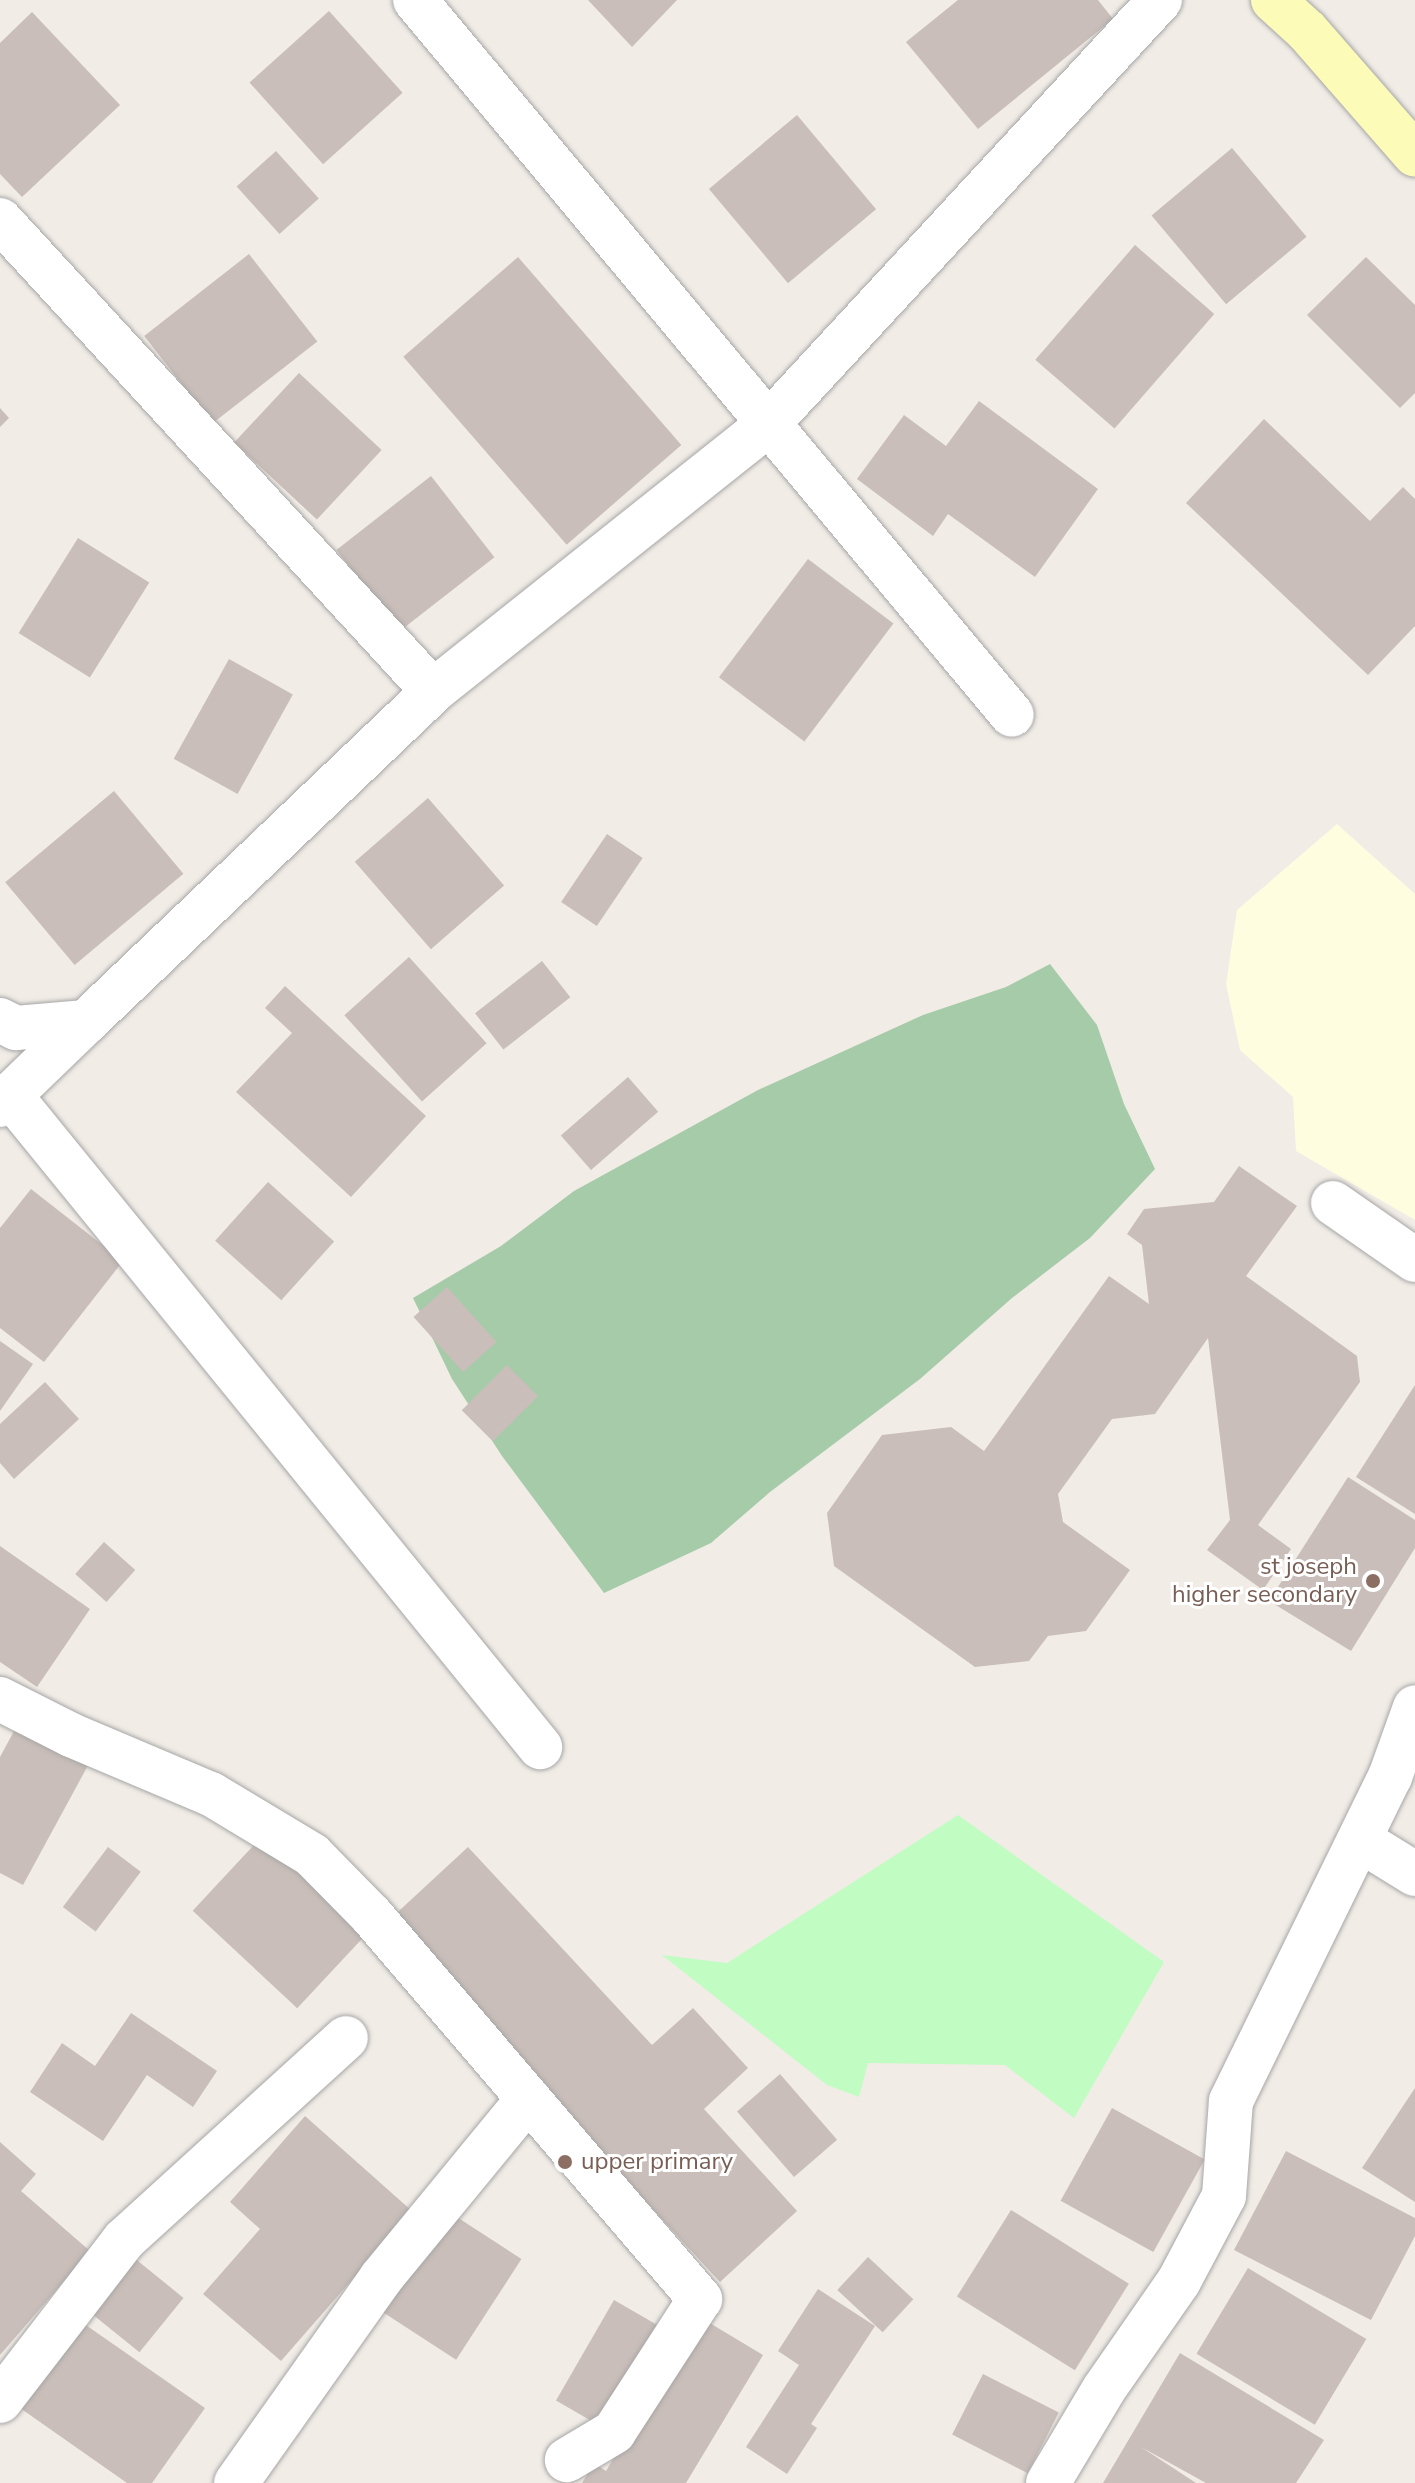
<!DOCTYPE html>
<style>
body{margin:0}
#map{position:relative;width:1415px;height:2483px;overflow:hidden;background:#f1ece6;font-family:"Nunito Sans",sans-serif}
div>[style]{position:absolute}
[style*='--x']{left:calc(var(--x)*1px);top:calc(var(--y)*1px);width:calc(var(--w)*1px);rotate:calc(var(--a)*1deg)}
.education>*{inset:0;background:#fffde0}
.cemetery>*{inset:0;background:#a6cba9}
.park>*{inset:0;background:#c1fcc3}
.building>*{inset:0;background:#c9beb9;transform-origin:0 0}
.roads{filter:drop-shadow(0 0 2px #a7a7a7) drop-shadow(0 0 2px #a7a7a7)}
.minor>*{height:44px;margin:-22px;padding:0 22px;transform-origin:22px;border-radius:22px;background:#fff}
.secondary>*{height:44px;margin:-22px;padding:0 22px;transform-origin:22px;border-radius:22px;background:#fcfcb8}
.dots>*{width:22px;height:22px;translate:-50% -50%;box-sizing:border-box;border:4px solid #fff;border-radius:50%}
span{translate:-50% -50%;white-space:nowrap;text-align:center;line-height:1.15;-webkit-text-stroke:6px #fff;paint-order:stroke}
.education-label{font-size:24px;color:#785e54}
.right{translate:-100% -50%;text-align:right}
.left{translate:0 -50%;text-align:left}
</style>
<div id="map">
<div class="education">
<i style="clip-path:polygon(1337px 824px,1415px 894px,1415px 1220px,1296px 1151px,1293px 1097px,1240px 1050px,1226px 984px,1237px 910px)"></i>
</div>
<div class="cemetery">
<i style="clip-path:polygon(1050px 964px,1097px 1025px,1124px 1104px,1155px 1169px,1090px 1238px,1012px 1298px,920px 1379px,770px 1492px,711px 1543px,604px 1593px,502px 1456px,452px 1379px,413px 1298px,501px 1246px,574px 1191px,758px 1090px,923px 1015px,1006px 987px)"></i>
</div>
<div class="park">
<i style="clip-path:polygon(958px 1815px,1164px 1962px,1074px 2118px,1005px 2065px,868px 2063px,859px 2097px,827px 2085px,662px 1955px,727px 1963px)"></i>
</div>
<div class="building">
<i style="clip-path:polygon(588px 0,677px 0,632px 47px)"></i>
<i style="clip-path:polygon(958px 0,1098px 0,1113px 19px,978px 129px,906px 42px)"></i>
<i style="left:329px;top:11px;width:110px;height:107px;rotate:48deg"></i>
<i style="clip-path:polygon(32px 12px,120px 105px,22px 197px,0 174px,0 43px)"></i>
<i style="left:797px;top:115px;width:123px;height:115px;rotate:50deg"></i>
<i style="left:1232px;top:148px;width:116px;height:105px;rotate:50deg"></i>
<i style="left:276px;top:151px;width:64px;height:53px;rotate:48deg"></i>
<i style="left:1135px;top:245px;width:105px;height:152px;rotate:41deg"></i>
<i style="left:249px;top:254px;width:111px;height:133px;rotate:52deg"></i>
<i style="left:518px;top:257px;width:249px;height:152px;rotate:49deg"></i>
<i style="clip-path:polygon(1366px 257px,1415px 305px,1415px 393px,1400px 408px,1307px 315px)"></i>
<i style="left:299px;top:373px;width:113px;height:95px;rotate:43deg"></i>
<i style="clip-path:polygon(979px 401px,1098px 489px,1035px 577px,948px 514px,933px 536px,857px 479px,904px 415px,946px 446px)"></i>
<i style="clip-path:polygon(0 408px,9px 418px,0 427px)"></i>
<i style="clip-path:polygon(1264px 419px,1370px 521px,1403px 487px,1415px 499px,1415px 626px,1368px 675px,1186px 503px)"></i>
<i style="left:431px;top:476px;width:103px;height:120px;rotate:52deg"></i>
<i style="left:78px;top:538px;width:84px;height:112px;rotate:32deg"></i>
<i style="left:808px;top:559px;width:107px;height:148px;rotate:37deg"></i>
<i style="left:229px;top:659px;width:73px;height:114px;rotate:29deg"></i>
<i style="left:114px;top:791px;width:108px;height:142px;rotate:50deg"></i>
<i style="left:428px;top:798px;width:116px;height:97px;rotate:49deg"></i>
<i style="left:607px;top:834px;width:43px;height:82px;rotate:34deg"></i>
<i style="left:409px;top:957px;width:116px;height:87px;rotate:48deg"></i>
<i style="left:542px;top:961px;width:46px;height:85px;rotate:52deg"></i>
<i style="clip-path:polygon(285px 986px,426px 1116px,351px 1197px,236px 1092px,292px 1033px,265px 1008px)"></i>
<i style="left:628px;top:1077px;width:46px;height:89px;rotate:49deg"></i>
<i style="clip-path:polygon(1239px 1166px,1297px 1206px,1246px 1276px,1357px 1356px,1360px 1382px,1258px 1525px,1291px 1549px,1263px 1590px,1207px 1550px,1230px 1520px,1208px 1338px,1155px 1414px,1112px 1419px,1058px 1494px,1063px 1522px,1130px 1570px,1086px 1631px,1048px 1636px,1029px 1661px,975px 1667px,834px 1566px,827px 1513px,882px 1435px,951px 1427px,984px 1451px,1109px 1276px,1149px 1304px,1142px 1245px,1127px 1234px,1144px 1209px,1214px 1202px)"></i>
<i style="left:268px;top:1182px;width:89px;height:79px;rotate:42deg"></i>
<i style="clip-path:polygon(31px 1189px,123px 1261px,44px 1362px,0 1328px,0 1228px)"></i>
<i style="left:447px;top:1287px;width:74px;height:45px;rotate:48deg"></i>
<i style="clip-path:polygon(0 1341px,33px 1364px,0 1411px)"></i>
<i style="left:507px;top:1365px;width:44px;height:64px;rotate:45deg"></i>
<i style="clip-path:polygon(45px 1382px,79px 1419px,14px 1479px,0 1463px,0 1424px)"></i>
<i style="clip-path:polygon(1415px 1385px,1415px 1514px,1356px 1477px)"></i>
<i style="clip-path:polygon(1348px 1477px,1415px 1520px,1415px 1548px,1351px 1651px,1269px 1601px)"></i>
<i style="left:104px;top:1542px;width:42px;height:43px;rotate:42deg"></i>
<i style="clip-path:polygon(0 1546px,90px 1609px,37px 1687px,0 1662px)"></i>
<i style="clip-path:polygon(20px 1720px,92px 1758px,23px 1885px,0 1873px,0 1757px)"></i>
<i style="left:267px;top:1831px;width:143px;height:109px;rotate:43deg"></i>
<i style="left:108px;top:1847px;width:41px;height:75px;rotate:37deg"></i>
<i style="clip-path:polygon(468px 1847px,652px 2045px,693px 2008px,748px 2068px,704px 2109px,797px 2211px,720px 2282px,387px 1922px)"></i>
<i style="clip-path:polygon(131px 2013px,217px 2071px,193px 2107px,147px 2075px,103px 2141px,30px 2092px,62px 2043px,95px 2066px)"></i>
<i style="left:780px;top:2074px;width:87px;height:57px;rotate:49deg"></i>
<i style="clip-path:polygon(1415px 2088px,1415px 2202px,1362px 2168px)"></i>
<i style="left:1112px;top:2108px;width:106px;height:106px;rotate:29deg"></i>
<i style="clip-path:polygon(305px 2116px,412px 2211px,281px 2361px,203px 2294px,260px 2229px,230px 2202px)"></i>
<i style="clip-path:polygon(0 2142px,36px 2174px,21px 2191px,90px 2251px,0 2355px)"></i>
<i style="clip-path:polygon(1286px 2151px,1415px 2218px,1415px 2236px,1371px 2320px,1234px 2250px)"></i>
<i style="left:446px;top:2210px;width:90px;height:120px;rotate:33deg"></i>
<i style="left:1011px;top:2210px;width:139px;height:102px;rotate:32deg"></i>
<i style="left:133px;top:2257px;width:65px;height:70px;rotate:39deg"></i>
<i style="left:868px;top:2257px;width:62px;height:45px;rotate:43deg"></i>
<i style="left:1248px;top:2268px;width:138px;height:100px;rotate:31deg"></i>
<i style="clip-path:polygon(818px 2289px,875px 2326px,811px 2424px,817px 2428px,787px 2474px,746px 2447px,799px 2365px,778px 2351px)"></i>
<i style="left:614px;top:2300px;width:59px;height:116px;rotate:30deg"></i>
<i style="clip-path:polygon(698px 2316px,763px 2355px,686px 2483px,582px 2483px,594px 2463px,606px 2471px)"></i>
<i style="clip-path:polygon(80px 2321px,205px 2408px,152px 2483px,127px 2483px,20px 2408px)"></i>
<i style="clip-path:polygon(1180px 2353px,1324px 2440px,1296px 2483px,1206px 2483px,1141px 2447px,1196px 2483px,1103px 2483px)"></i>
<i style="left:983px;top:2374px;width:85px;height:68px;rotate:27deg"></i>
</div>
<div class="roads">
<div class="minor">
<i style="--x:415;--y:0;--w:931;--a:50.14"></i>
<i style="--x:0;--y:220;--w:640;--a:47.41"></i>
<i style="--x:0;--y:1020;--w:18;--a:27"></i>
<i style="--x:16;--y:1028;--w:70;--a:-4.9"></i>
<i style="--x:86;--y:1022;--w:480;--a:-43.6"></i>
<i style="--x:433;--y:691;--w:427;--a:-38.5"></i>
<i style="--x:767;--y:425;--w:579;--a:-47.24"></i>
<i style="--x:9;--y:1094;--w:842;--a:50.88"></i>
<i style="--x:0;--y:1105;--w:120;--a:-44"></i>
<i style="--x:1333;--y:1203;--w:100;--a:34.8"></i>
<i style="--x:0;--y:1699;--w:80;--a:26.9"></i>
<i style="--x:71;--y:1735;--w:152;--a:22.9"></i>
<i style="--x:211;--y:1794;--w:118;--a:31.1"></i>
<i style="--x:312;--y:1855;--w:84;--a:45.5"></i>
<i style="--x:371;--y:1915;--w:506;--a:49.41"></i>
<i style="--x:700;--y:2299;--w:158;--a:122.9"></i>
<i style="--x:614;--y:2432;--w:55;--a:149.2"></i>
<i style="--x:1360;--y:1840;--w:65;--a:31.7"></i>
<i style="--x:0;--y:2401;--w:203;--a:-52.4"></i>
<i style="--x:124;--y:2240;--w:300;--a:-42.3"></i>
<i style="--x:236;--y:2483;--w:251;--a:-54.7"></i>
<i style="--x:381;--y:2278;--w:232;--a:-50.6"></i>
<i style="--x:1048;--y:2483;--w:109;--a:-59.2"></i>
<i style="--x:1104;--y:2389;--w:131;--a:-55.2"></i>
<i style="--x:1179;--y:2281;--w:96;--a:-62.1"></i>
<i style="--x:1224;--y:2196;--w:95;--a:-85.8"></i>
<i style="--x:1231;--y:2101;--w:361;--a:-63.9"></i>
<i style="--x:1390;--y:1777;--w:74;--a:-70.3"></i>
</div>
<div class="secondary">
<i style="--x:1273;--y:0;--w:46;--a:42.4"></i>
<i style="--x:1307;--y:31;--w:164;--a:48.9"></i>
</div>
</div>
<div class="dots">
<i style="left:1373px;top:1581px;background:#8d6e63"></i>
<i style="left:565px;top:2162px;background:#8d6e63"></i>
</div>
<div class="education-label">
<span class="right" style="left:1357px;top:1581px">st joseph<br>higher secondary</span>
<span class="left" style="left:581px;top:2162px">upper primary</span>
</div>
</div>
